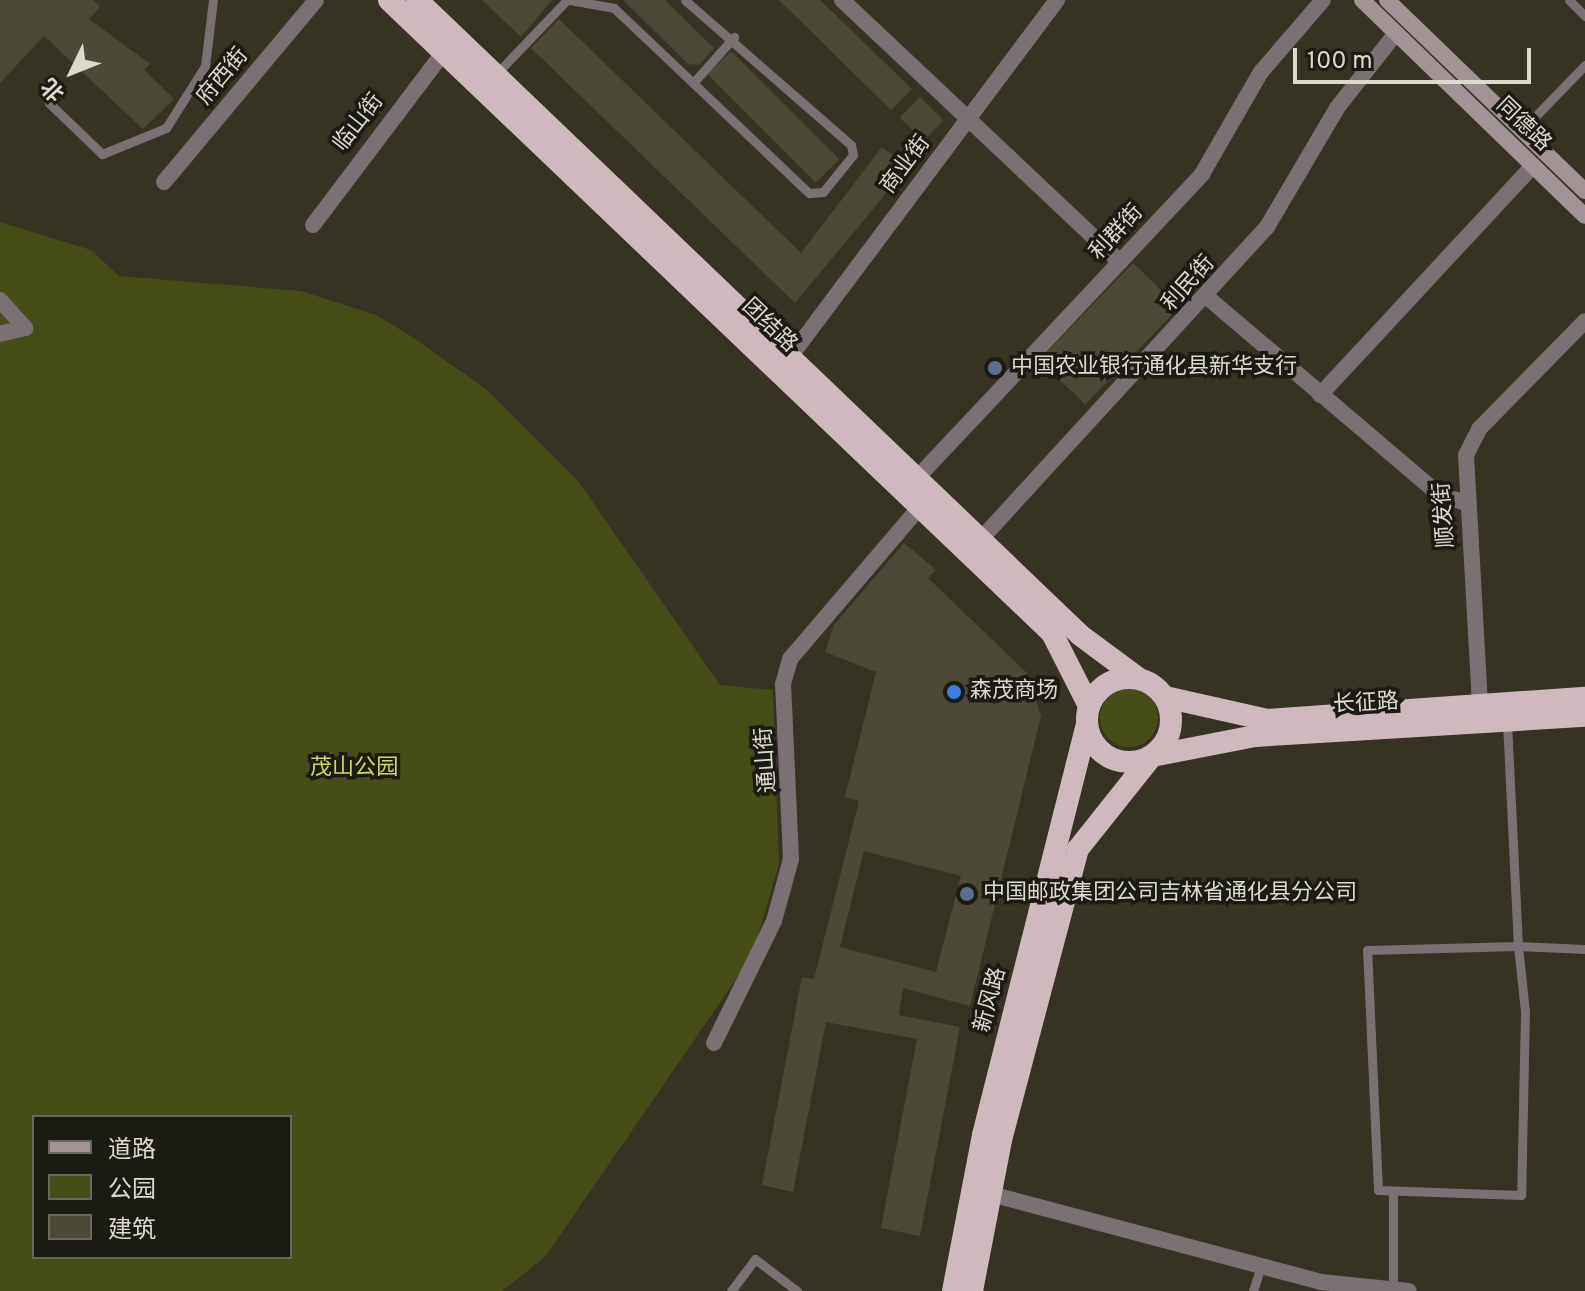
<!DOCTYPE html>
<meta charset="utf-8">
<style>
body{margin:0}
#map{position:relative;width:1585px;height:1291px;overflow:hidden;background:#373322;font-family:Overpass,"Noto Sans SC",sans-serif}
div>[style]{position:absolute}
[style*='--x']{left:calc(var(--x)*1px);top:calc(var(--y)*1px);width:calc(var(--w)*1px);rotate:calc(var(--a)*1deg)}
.green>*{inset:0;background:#474d16}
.round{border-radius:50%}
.building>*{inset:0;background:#4c4936;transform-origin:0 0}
.service>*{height:9px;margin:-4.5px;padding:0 4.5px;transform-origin:4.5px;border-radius:4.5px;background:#7b7073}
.minor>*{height:16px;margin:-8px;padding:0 8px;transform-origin:8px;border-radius:8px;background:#7b7073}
.tertiary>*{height:16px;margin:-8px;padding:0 8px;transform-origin:8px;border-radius:8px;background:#7b7073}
.secondary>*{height:16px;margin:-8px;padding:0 8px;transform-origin:8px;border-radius:8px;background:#a39396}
.trunk>*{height:22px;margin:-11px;padding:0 11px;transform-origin:11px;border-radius:11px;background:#d0b9be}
.trunk>.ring{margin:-11px;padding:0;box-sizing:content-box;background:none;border:22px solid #d0b9be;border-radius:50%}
.dots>*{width:22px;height:22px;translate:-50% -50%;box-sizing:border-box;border:4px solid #1c1b13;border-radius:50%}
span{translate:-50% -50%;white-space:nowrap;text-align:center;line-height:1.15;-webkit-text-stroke:7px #1c1b13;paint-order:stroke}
.street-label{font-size:22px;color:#dcdacf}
.poi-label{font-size:22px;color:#dcdacf}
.left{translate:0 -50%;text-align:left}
.park-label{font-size:22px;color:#cdda60}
.legend{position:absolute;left:32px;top:1115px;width:260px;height:144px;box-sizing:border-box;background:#1c1b13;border:2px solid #69675e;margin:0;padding:10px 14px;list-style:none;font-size:24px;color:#dcdacf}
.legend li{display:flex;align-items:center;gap:16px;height:40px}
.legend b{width:40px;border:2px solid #69675e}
.north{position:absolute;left:32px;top:32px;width:80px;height:80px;-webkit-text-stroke:6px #1c1b13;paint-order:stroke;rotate:227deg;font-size:22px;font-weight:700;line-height:32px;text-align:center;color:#dcdacf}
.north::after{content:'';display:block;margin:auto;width:28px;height:36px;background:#dcdacf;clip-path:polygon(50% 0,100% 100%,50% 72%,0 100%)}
.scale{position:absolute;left:1293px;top:48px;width:238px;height:36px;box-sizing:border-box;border:4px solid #dcdacf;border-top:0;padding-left:10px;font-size:24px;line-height:28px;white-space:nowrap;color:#dcdacf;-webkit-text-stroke:6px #1c1b13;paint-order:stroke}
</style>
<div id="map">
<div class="green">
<i style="clip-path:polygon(evenodd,0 222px,91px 250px,119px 276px,301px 291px,376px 315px,409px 335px,486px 389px,578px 481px,720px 685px,773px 690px,779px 864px,752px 956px,545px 1257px,502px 1291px,0 1291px,0 222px,34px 1117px,290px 1117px,290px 1257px,34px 1257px,34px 1117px)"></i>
<i class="round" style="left:1100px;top:689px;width:58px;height:58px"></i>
</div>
<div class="building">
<i style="clip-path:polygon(0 0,93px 0,100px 7px,89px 19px,150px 64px,144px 70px,174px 99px,143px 129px,44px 36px,0 83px)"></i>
<i style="clip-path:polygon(482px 0,552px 0,521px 37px)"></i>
<i style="clip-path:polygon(623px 0,665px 0,714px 48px,699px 65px,688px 64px)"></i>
<i style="clip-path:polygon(779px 0,820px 0,912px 89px,891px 110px)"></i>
<i style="clip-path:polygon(559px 19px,801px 253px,882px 147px,908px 167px,795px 303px,531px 48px)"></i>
<i style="left:731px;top:51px;width:153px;height:33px;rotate:45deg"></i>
<i style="left:920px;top:97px;width:33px;height:29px;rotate:44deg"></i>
<i style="left:1133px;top:263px;width:64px;height:135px;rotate:44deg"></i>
<i style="clip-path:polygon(evenodd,904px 543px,936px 570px,928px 578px,1027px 673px,1041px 716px,970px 1006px,903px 988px,899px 1015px,960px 1027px,920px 1236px,881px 1228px,917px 1039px,826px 1022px,793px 1192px,762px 1185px,802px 977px,814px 979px,859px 801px,845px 797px,876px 672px,825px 652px,834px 625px,904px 543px,864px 851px,961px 876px,936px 972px,840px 947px,864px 851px)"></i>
</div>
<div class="service">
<i style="--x:570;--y:0;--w:45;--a:10.3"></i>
<i style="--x:614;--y:8;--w:269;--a:43.5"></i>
<i style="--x:809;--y:193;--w:14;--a:-4"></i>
<i style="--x:823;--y:192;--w:48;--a:-51"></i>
<i style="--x:853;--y:155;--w:10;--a:-101"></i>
<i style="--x:851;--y:145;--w:220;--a:-138.9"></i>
<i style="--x:1569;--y:0;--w:23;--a:45"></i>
<i style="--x:495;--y:75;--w:104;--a:-46.2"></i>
<i style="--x:693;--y:83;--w:62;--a:-48.3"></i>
<i style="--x:49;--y:103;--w:74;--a:43.9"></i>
<i style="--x:102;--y:154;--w:69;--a:-22.1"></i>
<i style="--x:166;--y:128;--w:73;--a:-57.8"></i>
<i style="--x:205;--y:66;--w:66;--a:-83.1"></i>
<i style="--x:1522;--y:130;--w:91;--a:-45.9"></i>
<i style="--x:1507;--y:722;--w:224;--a:87.2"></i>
<i style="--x:1518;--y:946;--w:65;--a:83.9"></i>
<i style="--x:1525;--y:1011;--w:184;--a:91.2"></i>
<i style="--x:1521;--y:1195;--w:143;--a:-178"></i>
<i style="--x:1378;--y:1190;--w:240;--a:-92.6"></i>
<i style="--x:1367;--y:950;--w:151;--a:-1.5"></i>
<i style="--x:1518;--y:946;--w:67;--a:2.6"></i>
<i style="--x:731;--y:1291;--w:40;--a:-53"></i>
<i style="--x:755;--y:1259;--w:53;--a:37.3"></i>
<i style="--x:1253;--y:1291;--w:26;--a:-72"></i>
<i style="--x:1393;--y:1291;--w:95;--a:-90"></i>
</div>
<div class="minor">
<i style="--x:842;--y:0;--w:382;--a:43.3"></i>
<i style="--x:164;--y:182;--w:237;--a:-50.1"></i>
<i style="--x:313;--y:225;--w:217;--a:-52.9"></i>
<i style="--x:1207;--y:297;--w:306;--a:40.4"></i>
<i style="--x:1440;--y:495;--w:27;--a:17"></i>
<i style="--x:0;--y:300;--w:38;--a:48"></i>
<i style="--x:25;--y:328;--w:26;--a:167"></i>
<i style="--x:1320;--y:395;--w:313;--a:-47.1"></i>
<i style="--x:917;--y:478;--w:417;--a:-46.8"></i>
<i style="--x:1202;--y:174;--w:118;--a:-60"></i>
<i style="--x:1261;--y:72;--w:95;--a:-49.3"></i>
<i style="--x:981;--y:539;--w:423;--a:-47.5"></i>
<i style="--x:1267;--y:227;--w:138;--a:-59.5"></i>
<i style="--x:1337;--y:108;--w:95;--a:-51.8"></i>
<i style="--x:1480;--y:705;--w:250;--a:-93.2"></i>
<i style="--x:1466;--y:455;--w:29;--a:-63"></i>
<i style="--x:1479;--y:429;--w:151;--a:-45.5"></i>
<i style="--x:714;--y:1043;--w:136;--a:-63.8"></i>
<i style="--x:774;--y:921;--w:64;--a:-74.7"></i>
<i style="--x:791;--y:859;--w:175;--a:-92.6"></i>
<i style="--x:783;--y:684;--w:26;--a:-74"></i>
<i style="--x:790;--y:659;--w:200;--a:-49.5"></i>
<i style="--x:983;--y:1192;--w:350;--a:14.9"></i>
<i style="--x:1321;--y:1282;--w:88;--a:5.8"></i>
</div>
<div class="tertiary">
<i style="--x:790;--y:357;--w:446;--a:-53.2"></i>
</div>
<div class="secondary">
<i style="--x:1362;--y:0;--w:310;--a:44.1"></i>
<i style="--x:1387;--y:0;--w:275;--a:44"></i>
</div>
<div class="trunk">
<i style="--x:389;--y:0;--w:917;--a:43.67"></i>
<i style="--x:1052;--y:633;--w:82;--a:63.1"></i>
<i style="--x:417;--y:0;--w:918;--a:43.76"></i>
<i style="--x:1080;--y:635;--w:72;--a:36.6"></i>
<i class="ring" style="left:1087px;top:678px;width:62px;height:62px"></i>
<i style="--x:1165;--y:697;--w:105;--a:12.7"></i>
<i style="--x:1267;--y:720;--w:319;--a:-4"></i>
<i style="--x:953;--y:1291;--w:159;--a:-79.1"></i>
<i style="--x:983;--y:1135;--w:423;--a:-75.8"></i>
<i style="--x:972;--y:1291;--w:154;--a:-79.1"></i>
<i style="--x:1001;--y:1140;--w:301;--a:-75.2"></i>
<i style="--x:1078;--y:849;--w:119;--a:-51.5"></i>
<i style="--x:1152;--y:756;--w:105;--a:-11"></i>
<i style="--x:1255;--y:736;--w:331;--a:-3.5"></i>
</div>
<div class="dots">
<i style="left:995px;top:368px;background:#5c6f8a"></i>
<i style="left:954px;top:692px;background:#3f7fe0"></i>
<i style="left:967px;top:894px;background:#5c6f8a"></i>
</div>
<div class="street-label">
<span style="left:223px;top:77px;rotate:-50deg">府西街</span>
<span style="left:359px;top:123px;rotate:-52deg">临山街</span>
<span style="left:1523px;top:125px;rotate:44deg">同德路</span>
<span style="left:906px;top:165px;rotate:-53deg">商业街</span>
<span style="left:1117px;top:233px;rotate:-47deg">利群街</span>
<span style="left:1189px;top:284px;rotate:-48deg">利民街</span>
<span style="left:769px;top:326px;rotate:44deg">团结路</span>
<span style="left:1445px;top:515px;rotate:-94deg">顺发街</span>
<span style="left:1366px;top:704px;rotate:-3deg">长征路</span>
<span style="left:767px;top:760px;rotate:-94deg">通山街</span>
<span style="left:991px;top:1000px;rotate:-75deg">新风路</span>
</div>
<div class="poi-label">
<span class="left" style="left:1011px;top:368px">中国农业银行通化县新华支行</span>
<span class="left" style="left:970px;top:692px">森茂商场</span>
<span class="left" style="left:983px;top:894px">中国邮政集团公司吉林省通化县分公司</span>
</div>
<div class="park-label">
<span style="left:354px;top:769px">茂山公园</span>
</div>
<ul class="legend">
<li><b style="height:10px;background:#a39396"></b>道路</li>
<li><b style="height:22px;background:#474d16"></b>公园</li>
<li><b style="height:22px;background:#4c4936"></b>建筑</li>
</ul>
<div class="north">北</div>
<div class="scale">100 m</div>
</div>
